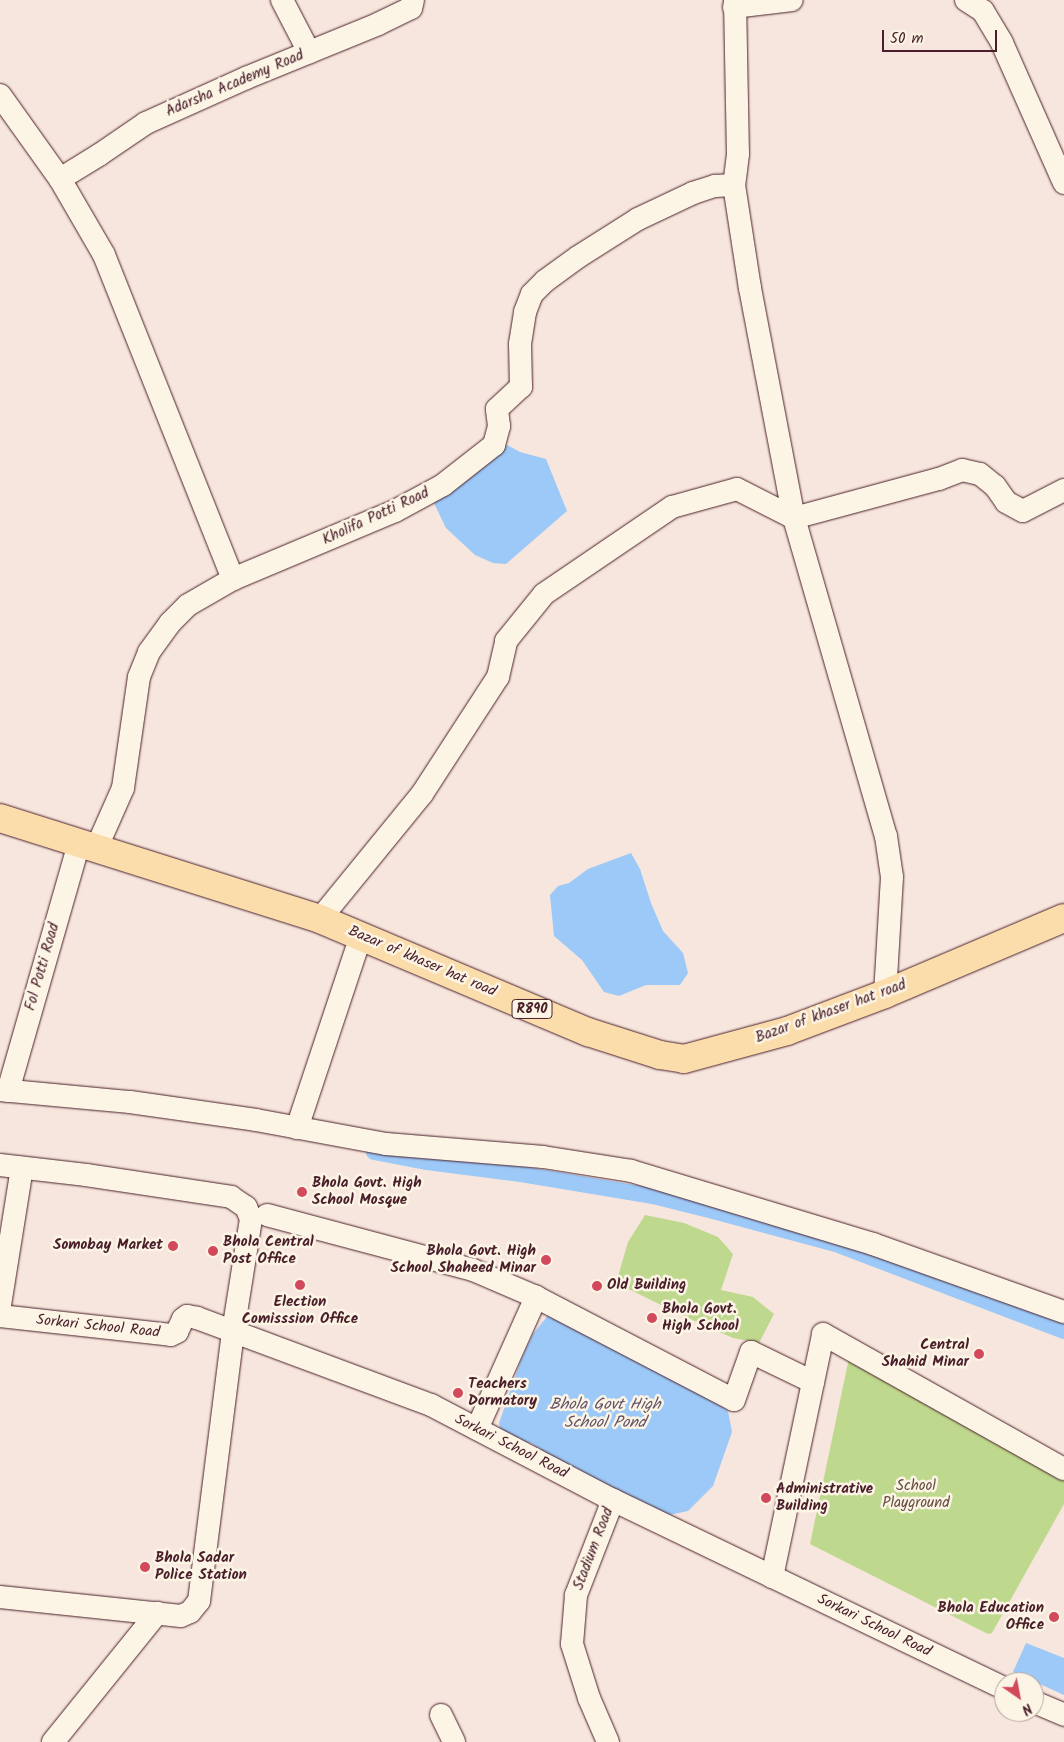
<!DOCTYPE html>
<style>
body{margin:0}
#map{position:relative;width:1064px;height:1742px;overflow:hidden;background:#f7e6dd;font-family:Kalam,sans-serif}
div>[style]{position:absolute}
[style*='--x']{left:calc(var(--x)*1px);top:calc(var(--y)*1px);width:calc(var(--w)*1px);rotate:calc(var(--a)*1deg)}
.green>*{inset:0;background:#bed88e}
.water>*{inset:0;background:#9cc9f7}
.canal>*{height:16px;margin:-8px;padding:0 8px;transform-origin:8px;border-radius:8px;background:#9cc9f7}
.roads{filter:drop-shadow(0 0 1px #4a1f2b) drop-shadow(0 0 1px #4a1f2b)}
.minor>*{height:22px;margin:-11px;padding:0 11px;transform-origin:11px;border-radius:11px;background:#fcf5e5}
.major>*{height:28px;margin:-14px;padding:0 14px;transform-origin:14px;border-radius:14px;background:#fbddab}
.dots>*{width:14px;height:14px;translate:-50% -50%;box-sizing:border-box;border:2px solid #fcf5e5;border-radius:50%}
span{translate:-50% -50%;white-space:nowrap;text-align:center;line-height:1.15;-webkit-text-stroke:5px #fcf5e5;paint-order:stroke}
.shield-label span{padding:1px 4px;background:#fcf5e5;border:1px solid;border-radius:4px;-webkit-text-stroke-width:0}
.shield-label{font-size:14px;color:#4a1f2b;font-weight:700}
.street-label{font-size:15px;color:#4a1f2b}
.poi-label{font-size:15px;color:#4a1f2b;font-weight:700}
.left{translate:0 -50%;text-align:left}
.right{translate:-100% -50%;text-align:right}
.park-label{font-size:15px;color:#674d44}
.water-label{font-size:16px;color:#635268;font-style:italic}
.north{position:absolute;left:994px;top:1672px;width:50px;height:50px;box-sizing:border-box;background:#fcf5e5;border:1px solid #b59f9b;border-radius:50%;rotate:147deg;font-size:14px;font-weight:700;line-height:20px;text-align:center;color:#4a1f2b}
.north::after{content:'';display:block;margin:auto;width:18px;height:22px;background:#d1495b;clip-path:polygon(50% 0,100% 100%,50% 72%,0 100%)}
.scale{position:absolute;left:882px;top:30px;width:115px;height:22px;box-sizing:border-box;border:2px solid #4a1f2b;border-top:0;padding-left:6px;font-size:15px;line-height:18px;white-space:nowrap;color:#4a1f2b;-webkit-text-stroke:4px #fcf5e5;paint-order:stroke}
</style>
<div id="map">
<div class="green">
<i style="clip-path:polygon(645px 1215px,684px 1223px,718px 1237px,733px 1254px,721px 1290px,753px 1297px,774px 1314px,759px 1343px,733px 1338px,686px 1317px,616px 1283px,628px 1242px)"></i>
<i style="clip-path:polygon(849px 1358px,1064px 1472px,1064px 1504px,992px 1633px,988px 1634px,810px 1544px)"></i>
</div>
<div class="water">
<i style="clip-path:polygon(507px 445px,520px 452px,546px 459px,567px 511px,506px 564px,493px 563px,475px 555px,446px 528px,433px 501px)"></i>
<i style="clip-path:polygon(631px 853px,640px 869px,651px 903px,663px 931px,683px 953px,688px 973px,680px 985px,646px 985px,619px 996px,604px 992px,582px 960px,554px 936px,550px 895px,558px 886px,569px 883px,588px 869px)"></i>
<i style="clip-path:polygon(549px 1314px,709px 1397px,728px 1411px,732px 1432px,713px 1486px,688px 1511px,660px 1517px,572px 1471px,531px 1443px,501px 1436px,499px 1423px,521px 1360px,533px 1334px)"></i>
<i style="clip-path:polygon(1026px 1643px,1064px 1658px,1064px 1695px,1013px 1672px)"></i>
</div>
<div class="canal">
<i style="--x:374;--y:1152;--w:54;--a:10.7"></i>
<i style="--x:427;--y:1162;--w:95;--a:7.3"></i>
<i style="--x:521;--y:1174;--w:134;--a:9.5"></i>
<i style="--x:653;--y:1196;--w:66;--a:14"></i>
<i style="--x:717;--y:1212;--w:123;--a:15.1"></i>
<i style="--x:836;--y:1244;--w:244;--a:20.9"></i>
</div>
<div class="roads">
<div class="minor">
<i style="--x:282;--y:0;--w:59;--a:62.6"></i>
<i style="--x:735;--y:0;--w:154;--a:88.9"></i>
<i style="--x:738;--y:154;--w:31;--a:97"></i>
<i style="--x:734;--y:185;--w:104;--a:81.2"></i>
<i style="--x:750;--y:288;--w:234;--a:79.2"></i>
<i style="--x:794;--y:518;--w:331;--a:73.9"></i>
<i style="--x:886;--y:836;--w:41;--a:81.7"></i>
<i style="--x:892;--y:877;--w:117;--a:93.4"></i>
<i style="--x:966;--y:0;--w:20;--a:33"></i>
<i style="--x:983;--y:11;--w:37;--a:59"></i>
<i style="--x:1002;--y:43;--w:153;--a:66.1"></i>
<i style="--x:734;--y:7;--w:58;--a:-6.9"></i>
<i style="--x:0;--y:95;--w:103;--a:54.5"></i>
<i style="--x:60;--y:179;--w:88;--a:59.9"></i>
<i style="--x:104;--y:255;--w:349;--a:68.3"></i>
<i style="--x:60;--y:179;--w:46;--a:-31.6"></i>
<i style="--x:99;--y:155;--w:57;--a:-34.2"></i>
<i style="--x:146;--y:123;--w:110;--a:-24.2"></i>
<i style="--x:246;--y:78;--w:143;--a:-22.2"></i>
<i style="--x:378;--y:24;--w:37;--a:-26"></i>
<i style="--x:411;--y:8;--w:8;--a:-76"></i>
<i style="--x:96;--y:849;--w:67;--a:-66.1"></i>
<i style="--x:123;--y:788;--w:112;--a:-81.8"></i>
<i style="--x:139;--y:677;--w:27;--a:-68"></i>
<i style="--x:149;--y:652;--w:36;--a:-54"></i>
<i style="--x:170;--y:623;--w:25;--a:-45"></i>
<i style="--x:188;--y:605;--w:52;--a:-30"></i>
<i style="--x:233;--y:579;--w:176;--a:-22.8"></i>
<i style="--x:395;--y:511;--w:55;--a:-28.4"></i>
<i style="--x:443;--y:485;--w:65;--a:-38.1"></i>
<i style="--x:494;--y:445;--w:20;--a:-75"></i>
<i style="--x:499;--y:426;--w:17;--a:-97"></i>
<i style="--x:497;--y:409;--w:33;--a:-43"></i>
<i style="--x:521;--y:387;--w:43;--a:-91.3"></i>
<i style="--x:520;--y:344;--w:32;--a:-81"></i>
<i style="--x:525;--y:312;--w:19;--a:-69"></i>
<i style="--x:532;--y:294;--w:18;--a:-45"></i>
<i style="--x:545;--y:281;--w:41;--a:-36"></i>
<i style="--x:578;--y:257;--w:71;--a:-32.3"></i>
<i style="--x:638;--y:219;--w:61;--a:-25.3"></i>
<i style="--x:693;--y:193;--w:23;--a:-18"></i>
<i style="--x:715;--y:186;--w:19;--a:-3"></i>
<i style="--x:320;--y:919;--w:161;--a:-50.8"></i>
<i style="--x:422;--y:794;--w:140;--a:-57"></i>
<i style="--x:498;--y:677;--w:37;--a:-77"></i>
<i style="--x:506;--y:641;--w:60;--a:-51"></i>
<i style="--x:544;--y:594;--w:155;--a:-34.2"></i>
<i style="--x:672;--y:507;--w:67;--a:-15.5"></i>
<i style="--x:737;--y:489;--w:64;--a:27"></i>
<i style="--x:794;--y:518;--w:150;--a:-15.1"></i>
<i style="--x:939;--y:479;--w:25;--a:-21"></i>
<i style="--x:962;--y:470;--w:18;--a:13"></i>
<i style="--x:980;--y:474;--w:19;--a:39"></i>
<i style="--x:995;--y:486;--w:19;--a:55"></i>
<i style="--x:1006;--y:502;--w:19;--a:28"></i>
<i style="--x:1023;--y:511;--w:46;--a:-27.1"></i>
<i style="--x:0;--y:1090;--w:131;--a:5.3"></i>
<i style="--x:130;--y:1102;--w:127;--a:8.1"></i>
<i style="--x:256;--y:1120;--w:132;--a:10.5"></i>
<i style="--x:386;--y:1144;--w:158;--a:4.7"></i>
<i style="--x:543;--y:1157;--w:89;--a:9"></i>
<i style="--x:631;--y:1171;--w:253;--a:16.8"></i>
<i style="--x:873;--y:1244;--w:203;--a:19.6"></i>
<i style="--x:8;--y:1091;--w:258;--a:-74"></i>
<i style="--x:297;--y:1128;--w:202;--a:-71.6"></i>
<i style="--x:0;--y:1165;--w:87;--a:6.6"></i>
<i style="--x:86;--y:1175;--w:147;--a:8.6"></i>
<i style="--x:231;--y:1197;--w:18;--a:34"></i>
<i style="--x:246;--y:1207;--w:13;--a:67"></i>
<i style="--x:251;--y:1219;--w:114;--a:99.1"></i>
<i style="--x:233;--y:1332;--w:271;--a:97.2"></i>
<i style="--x:199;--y:1601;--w:14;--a:129"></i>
<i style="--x:190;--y:1612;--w:10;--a:156"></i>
<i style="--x:181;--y:1616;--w:182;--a:-174"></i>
<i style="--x:267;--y:1215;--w:213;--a:14.9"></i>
<i style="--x:473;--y:1270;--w:69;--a:23.2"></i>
<i style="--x:0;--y:1305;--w:139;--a:-80.9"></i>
<i style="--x:0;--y:1316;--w:172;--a:6.3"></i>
<i style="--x:171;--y:1335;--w:7;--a:-27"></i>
<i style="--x:177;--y:1332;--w:14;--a:-65"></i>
<i style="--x:183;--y:1319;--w:5;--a:-37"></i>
<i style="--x:187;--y:1316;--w:10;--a:11"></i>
<i style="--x:197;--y:1318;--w:250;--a:20.4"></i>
<i style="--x:431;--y:1405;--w:205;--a:27.6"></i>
<i style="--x:613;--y:1500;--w:434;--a:25.7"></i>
<i style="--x:477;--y:1429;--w:145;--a:-65.9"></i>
<i style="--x:536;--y:1297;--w:223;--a:27.5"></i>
<i style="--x:734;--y:1400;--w:51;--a:-70.5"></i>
<i style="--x:751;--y:1352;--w:69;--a:25.8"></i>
<i style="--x:772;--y:1577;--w:248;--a:-78.1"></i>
<i style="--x:823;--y:1334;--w:276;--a:29.3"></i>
<i style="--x:1034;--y:1702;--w:33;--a:23"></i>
<i style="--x:441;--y:1715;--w:30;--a:64"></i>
<i style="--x:53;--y:1742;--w:166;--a:-51.1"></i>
<i style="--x:608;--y:1742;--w:48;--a:-113.4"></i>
<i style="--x:589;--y:1698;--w:57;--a:-107.5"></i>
<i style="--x:572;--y:1644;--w:49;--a:-85.3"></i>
<i style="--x:576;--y:1595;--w:102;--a:-68.7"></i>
</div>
<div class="major">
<i style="--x:0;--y:818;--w:336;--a:17.5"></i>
<i style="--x:320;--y:919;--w:291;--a:22.9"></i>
<i style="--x:588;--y:1032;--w:76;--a:17.7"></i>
<i style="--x:660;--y:1055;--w:24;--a:9"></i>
<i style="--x:684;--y:1059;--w:107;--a:-15.2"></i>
<i style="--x:787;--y:1031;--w:105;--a:-20.7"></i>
<i style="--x:885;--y:994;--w:194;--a:-23"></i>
</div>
</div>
<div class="dots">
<i style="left:302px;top:1192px;background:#d1495b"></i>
<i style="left:173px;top:1246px;background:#d1495b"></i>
<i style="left:213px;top:1251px;background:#d1495b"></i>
<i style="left:546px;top:1260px;background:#d1495b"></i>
<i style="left:300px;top:1285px;background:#d1495b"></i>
<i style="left:597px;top:1286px;background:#d1495b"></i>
<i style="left:652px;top:1318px;background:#d1495b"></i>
<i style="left:979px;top:1354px;background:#d1495b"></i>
<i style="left:458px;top:1393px;background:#d1495b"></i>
<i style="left:766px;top:1498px;background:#d1495b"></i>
<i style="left:145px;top:1567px;background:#d1495b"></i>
<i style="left:1054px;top:1617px;background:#d1495b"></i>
</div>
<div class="shield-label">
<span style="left:532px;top:1009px">R890</span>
</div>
<div class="street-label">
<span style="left:235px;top:84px;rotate:-23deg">Adarsha Academy Road</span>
<span style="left:376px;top:517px;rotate:-25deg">Kholifa Potti Road</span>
<span style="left:422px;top:962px;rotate:23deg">Bazar of khaser hat road</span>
<span style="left:43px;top:967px;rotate:-74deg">Fol Potti Road</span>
<span style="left:831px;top:1012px;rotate:-20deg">Bazar of khaser hat road</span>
<span style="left:98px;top:1327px;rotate:6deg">Sorkari School Road</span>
<span style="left:511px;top:1447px;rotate:27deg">Sorkari School Road</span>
<span style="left:594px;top:1549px;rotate:-69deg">Stadium Road</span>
<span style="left:874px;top:1626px;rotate:26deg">Sorkari School Road</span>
</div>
<div class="poi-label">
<span class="left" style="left:312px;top:1192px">Bhola Govt. High<br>School Mosque</span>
<span class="left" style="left:223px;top:1251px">Bhola Central<br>Post Office</span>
<span class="right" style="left:163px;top:1246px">Somobay Market</span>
<span class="right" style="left:536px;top:1260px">Bhola Govt. High<br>School Shaheed Minar</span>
<span class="left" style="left:607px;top:1286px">Old Building</span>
<span style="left:300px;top:1311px">Election<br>Comisssion Office</span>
<span class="left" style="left:662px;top:1318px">Bhola Govt.<br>High School</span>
<span class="right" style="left:969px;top:1354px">Central<br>Shahid Minar</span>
<span class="left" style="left:468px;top:1393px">Teachers<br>Dormatory</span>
<span class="left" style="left:776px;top:1498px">Administrative<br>Building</span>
<span class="left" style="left:155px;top:1567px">Bhola Sadar<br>Police Station</span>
<span class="right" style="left:1044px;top:1617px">Bhola Education<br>Office</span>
</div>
<div class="park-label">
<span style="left:916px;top:1495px">School<br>Playground</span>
</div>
<div class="water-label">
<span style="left:605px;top:1414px">Bhola Govt High<br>School Pond</span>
</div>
<div class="north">N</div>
<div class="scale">50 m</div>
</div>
